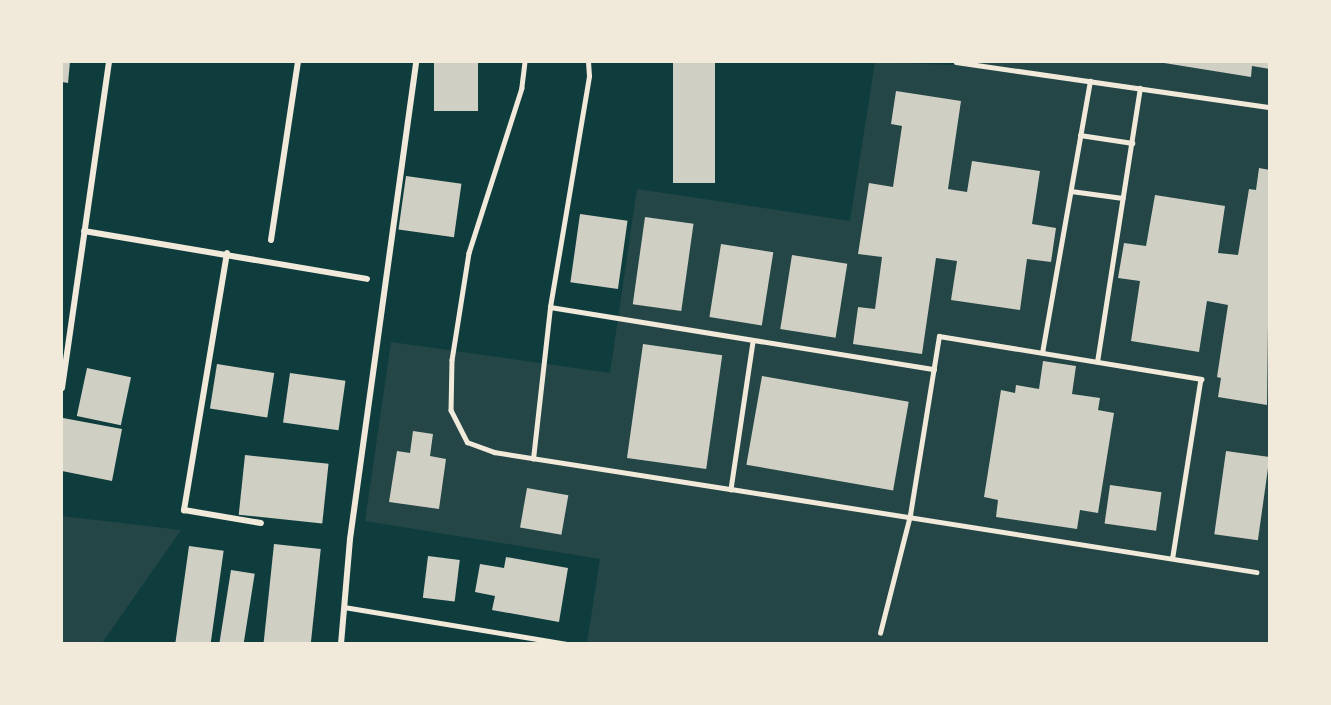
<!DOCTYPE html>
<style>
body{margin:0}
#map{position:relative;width:1331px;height:705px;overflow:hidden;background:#0f3d3e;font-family:Barlow,sans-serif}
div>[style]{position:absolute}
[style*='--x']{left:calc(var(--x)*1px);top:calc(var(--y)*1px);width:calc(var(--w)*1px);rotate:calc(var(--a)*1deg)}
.green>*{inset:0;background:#244646}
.building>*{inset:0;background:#cfcfc3;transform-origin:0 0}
.service>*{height:4.5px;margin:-2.25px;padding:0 2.25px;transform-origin:2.25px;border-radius:2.25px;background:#f1e9da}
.minor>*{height:6px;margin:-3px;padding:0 3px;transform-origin:3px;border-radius:3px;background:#f1e9da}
span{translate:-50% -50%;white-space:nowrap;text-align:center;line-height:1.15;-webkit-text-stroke:4.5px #f1e9da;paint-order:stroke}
.frame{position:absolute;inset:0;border:63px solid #f1e9da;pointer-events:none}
</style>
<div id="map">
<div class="green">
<i style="clip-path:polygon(875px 62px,952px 65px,953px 62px,1269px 62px,1269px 643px,587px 643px,600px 559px,365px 521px,391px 342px,610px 373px,637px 189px,850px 221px)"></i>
<i style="clip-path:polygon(62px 516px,181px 530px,102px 643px,62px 643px)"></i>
</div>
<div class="building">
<i style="clip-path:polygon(62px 62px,70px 62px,68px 83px,62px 82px)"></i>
<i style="left:434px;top:62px;width:44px;height:49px"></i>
<i style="left:673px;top:62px;width:42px;height:121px"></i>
<i style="clip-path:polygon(1158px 62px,1270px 62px,1270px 69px,1252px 66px,1251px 77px)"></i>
<i style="clip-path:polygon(896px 91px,961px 101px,948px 189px,967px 192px,972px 161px,1040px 171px,1032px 224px,1056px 228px,1051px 262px,1027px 259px,1020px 310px,951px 300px,957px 261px,936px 258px,922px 354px,853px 344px,858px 307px,875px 309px,882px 257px,858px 254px,869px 183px,893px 187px,902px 126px,891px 124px)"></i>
<i style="clip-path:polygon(1259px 168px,1270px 170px,1267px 405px,1218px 397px,1221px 378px,1217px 377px,1228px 305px,1207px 301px,1199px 352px,1131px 341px,1140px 281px,1118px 278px,1124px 243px,1146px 246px,1155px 195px,1225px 206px,1218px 253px,1238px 255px,1249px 189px,1256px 190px)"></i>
<i style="left:406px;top:176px;width:56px;height:54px;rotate:8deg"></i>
<i style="left:580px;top:214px;width:48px;height:69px;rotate:8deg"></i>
<i style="left:645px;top:217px;width:49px;height:88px;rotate:8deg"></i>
<i style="left:721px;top:244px;width:53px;height:74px;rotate:9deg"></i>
<i style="left:792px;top:255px;width:56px;height:75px;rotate:9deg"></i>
<i style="left:643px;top:344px;width:80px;height:115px;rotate:8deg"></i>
<i style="clip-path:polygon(1043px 361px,1076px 366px,1072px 394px,1100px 398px,1098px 410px,1114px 413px,1098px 513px,1080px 510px,1077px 529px,996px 517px,998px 500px,984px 497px,1001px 390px,1015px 393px,1016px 385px,1039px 389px)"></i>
<i style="left:217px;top:364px;width:58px;height:45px;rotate:9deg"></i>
<i style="left:87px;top:368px;width:45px;height:49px;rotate:12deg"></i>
<i style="left:290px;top:373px;width:56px;height:50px;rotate:8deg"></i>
<i style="left:762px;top:376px;width:149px;height:90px;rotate:10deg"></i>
<i style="clip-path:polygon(63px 418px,122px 429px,112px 481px,62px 471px)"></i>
<i style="clip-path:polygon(413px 431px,433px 434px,430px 456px,446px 459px,439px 509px,389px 502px,397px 451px,410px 453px)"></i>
<i style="left:1226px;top:451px;width:44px;height:84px;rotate:8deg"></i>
<i style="left:245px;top:455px;width:84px;height:60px;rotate:6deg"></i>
<i style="left:1110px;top:485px;width:52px;height:39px;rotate:8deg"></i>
<i style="left:527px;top:488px;width:42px;height:40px;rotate:10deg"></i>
<i style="left:274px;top:544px;width:47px;height:101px;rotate:6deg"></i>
<i style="left:189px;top:546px;width:35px;height:99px;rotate:8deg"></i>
<i style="left:428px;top:556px;width:32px;height:42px;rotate:7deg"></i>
<i style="clip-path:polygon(506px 557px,568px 568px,559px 622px,492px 610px,495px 596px,475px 592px,480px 564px,504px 568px)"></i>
<i style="left:231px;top:570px;width:24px;height:75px;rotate:9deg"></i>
</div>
<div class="service">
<i style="--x:525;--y:62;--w:26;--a:97"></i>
<i style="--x:522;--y:88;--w:173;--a:107.8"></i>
<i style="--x:469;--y:253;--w:108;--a:99"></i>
<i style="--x:452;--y:360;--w:50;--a:91.1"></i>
<i style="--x:451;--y:410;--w:36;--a:63"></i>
<i style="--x:467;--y:442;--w:29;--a:20"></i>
<i style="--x:494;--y:452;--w:240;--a:8.9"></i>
<i style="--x:956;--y:62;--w:317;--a:8.2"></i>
<i style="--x:1080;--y:135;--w:53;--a:8.7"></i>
<i style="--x:1071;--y:191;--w:52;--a:7.7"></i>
<i style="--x:550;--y:307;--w:389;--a:9.2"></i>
<i style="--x:753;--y:342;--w:149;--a:98.5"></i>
<i style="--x:731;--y:489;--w:532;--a:8.98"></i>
<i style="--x:1042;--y:353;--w:276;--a:-80"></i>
<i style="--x:1097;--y:362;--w:277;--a:-81.1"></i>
<i style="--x:533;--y:459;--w:153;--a:-83.6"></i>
<i style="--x:550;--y:307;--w:234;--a:-80.4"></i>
<i style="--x:589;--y:76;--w:14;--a:-94"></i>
<i style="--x:344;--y:607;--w:227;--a:9.4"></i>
<i style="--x:880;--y:633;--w:122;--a:-75.7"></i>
<i style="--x:910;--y:515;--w:181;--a:-80.8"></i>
<i style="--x:939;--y:336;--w:266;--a:9.3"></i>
<i style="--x:1201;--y:379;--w:179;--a:99"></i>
</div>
<div class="minor">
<i style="--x:84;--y:231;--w:287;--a:9.6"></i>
<i style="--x:271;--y:240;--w:180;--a:-81.4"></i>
<i style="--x:227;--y:253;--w:261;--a:99.5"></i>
<i style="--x:184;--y:510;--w:78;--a:9.6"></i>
<i style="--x:62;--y:388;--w:329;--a:-81.8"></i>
<i style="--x:341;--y:644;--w:105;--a:-85.1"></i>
<i style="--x:350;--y:539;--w:482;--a:-82.1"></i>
</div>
<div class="frame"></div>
</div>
